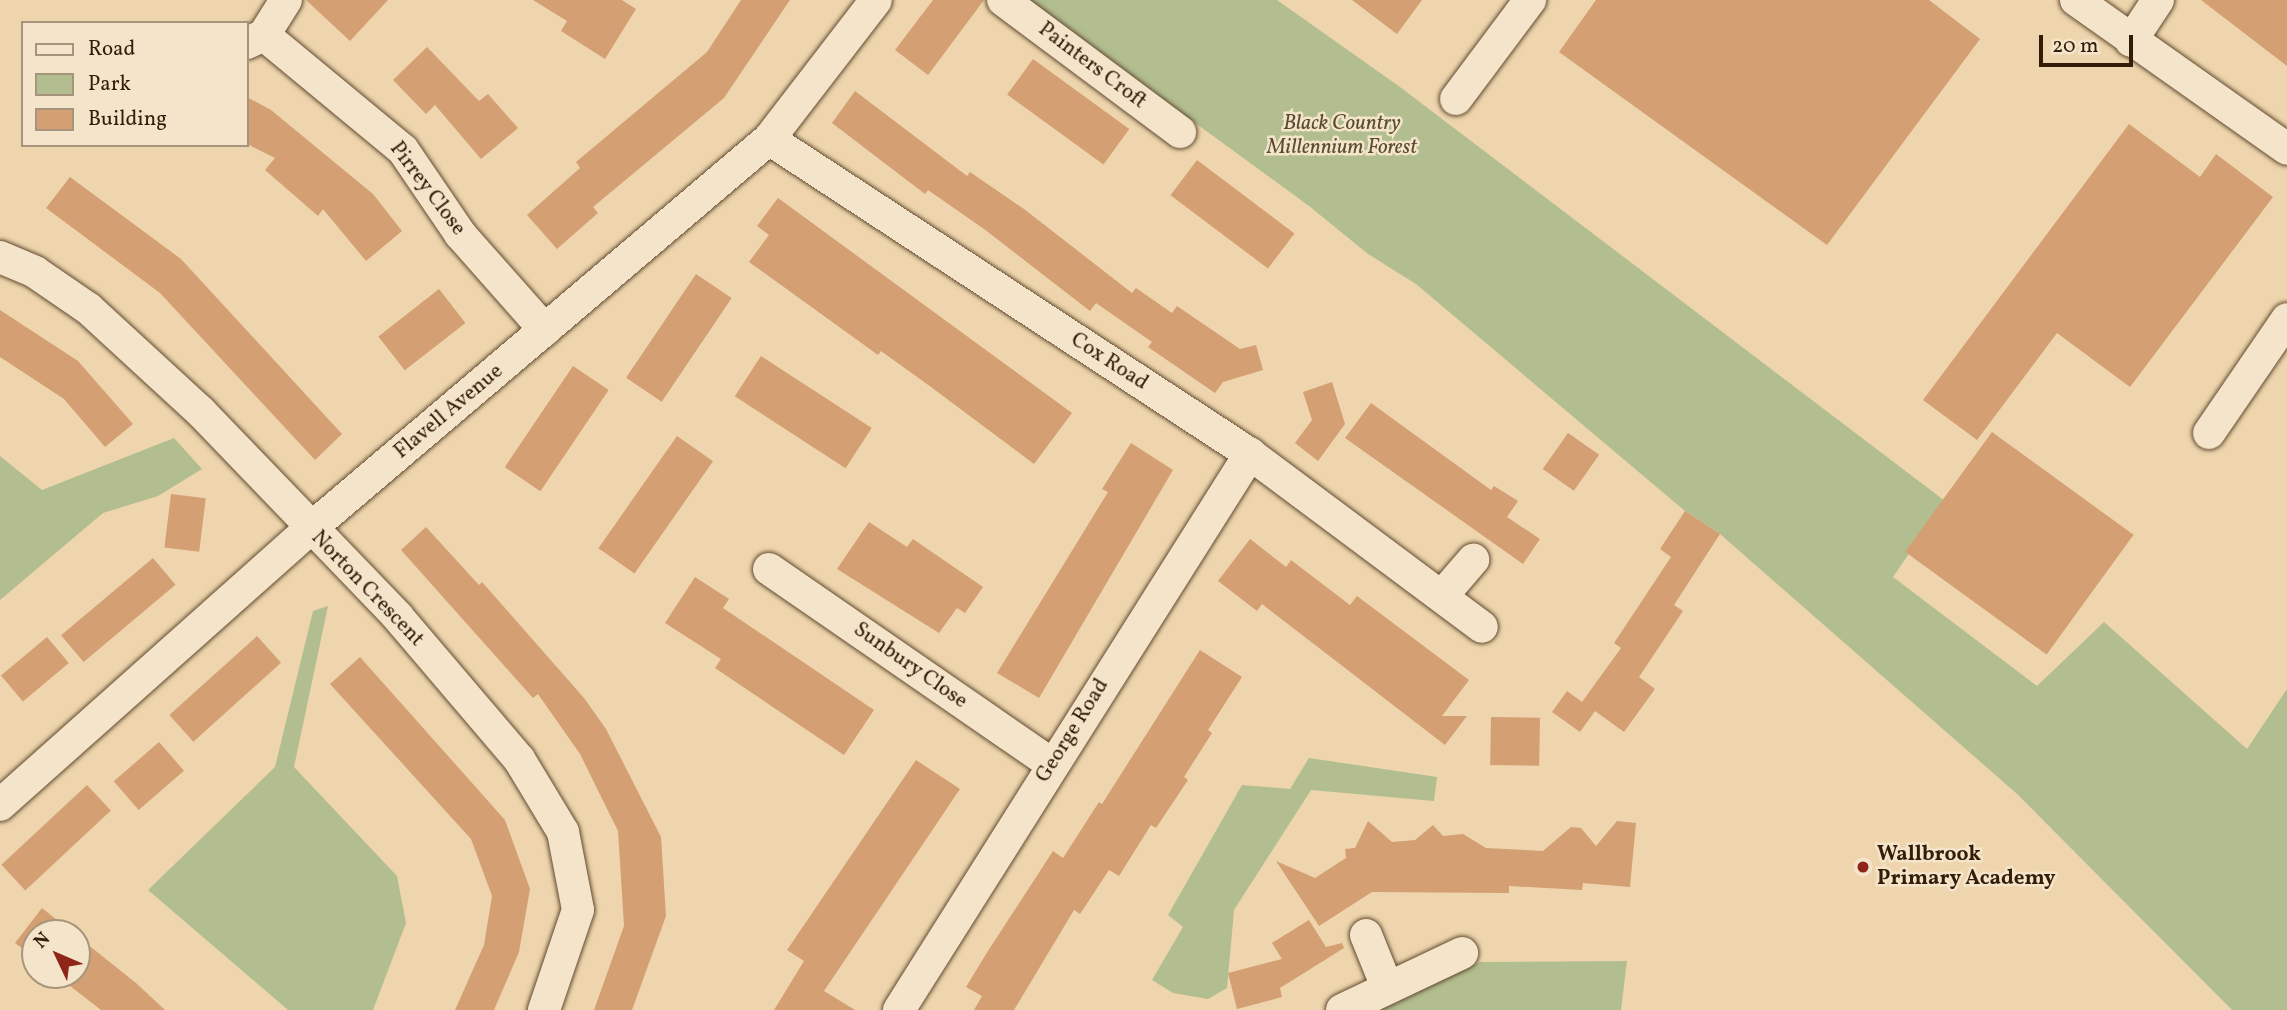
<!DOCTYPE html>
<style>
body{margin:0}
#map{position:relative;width:2287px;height:1010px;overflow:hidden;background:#eed5ad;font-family:Vollkorn,serif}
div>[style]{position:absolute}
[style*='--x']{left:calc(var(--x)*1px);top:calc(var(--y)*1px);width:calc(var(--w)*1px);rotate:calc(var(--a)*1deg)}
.green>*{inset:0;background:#b2be8f}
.building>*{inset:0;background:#d49f73;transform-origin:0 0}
.roads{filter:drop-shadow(0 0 2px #624b31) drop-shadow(0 0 2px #624b31)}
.minor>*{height:32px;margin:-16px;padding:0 16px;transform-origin:16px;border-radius:16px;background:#f4e4ca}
.dots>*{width:19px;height:19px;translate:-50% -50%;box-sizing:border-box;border:4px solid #f4e4ca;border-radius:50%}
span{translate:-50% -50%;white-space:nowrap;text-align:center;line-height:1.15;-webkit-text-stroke:5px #f4e4ca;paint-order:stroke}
.street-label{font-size:21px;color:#331d08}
.park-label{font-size:21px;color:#594d30;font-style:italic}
.poi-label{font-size:21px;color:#331d08;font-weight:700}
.left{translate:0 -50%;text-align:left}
.legend{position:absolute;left:21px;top:21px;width:228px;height:126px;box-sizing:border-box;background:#f4e4ca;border:2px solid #a7947c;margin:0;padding:9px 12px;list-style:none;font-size:21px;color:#331d08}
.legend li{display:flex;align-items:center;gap:14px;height:35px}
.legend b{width:35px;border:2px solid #a7947c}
.north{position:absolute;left:21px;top:919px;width:70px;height:70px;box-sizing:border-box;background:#f4e4ca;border:2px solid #a7947c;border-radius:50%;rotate:314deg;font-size:19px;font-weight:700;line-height:28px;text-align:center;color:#331d08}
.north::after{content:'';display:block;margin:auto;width:24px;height:32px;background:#8f2418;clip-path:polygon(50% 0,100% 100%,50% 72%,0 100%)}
.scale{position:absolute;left:2039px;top:35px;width:94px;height:32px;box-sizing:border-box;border:4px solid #331d08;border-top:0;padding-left:9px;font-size:21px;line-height:24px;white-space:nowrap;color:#331d08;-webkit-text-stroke:5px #f4e4ca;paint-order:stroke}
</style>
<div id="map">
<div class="green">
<i style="clip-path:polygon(1027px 0,1277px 0,1400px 87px,1945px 501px,1893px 577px,2037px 686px,2104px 622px,2247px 749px,2287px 689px,2287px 1010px,2232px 1010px,2016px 793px,1720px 534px,1685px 511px,1416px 284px,1368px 254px,1309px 206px)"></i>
<i style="clip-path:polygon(174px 438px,202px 469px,158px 496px,103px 513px,0 600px,0 456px,42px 490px)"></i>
<i style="clip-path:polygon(328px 606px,294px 767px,397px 876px,406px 923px,373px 1010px,288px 1010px,148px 890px,275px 767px,313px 611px)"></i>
<i style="clip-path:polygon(1309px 758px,1437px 777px,1434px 801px,1311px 790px,1234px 910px,1227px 988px,1208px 999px,1173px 993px,1152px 980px,1183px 927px,1168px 915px,1242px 785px,1290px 789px)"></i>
<i style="clip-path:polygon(1627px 961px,1621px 1010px,1373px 1010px,1480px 962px)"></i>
</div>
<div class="building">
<i style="clip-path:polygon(306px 0,388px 0,350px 41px)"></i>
<i style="clip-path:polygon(533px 0,622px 0,636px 9px,605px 59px,561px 31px,567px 21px)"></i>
<i style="clip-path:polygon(741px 0,790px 0,724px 98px,593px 207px,598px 213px,557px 249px,527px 215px,580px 168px,576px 162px,707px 52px)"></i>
<i style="clip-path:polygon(933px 0,984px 0,928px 75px,895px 50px)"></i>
<i style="clip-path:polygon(1352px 0,1422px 0,1397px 34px)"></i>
<i style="clip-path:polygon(1596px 0,1929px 0,1980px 39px,1827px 245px,1559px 52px)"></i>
<i style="clip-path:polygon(2201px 0,2287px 0,2287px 66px)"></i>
<i style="clip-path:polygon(427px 47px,479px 101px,488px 94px,518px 128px,481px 159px,435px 105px,426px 114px,393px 80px)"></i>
<i style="left:1033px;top:59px;width:119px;height:44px;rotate:36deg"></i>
<i style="clip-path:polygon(855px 91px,967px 176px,970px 172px,1024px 209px,1132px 293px,1136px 288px,1172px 313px,1177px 306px,1240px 349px,1256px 345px,1263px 370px,1223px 382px,1215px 393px,1148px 347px,1152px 342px,1096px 303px,1090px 311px,984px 229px,928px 190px,925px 194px,832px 123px)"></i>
<i style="clip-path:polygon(247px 97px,271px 110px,373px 194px,402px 231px,366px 261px,323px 209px,318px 216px,265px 170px,275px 158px,247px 144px)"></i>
<i style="clip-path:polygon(2129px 124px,2200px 177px,2216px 154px,2273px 197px,2130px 387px,2057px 333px,1977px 440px,1923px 400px)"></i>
<i style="left:1197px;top:160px;width:122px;height:44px;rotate:37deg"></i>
<i style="clip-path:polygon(70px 177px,181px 259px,342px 434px,315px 460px,160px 293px,46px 208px)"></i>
<i style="clip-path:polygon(778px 198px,1072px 413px,1034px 464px,931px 387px,881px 351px,878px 355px,749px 262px,769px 235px,757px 226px)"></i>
<i style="left:696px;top:274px;width:43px;height:125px;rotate:34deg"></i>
<i style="left:439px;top:289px;width:43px;height:77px;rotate:52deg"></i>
<i style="clip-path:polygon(0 310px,78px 361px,133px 424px,105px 447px,64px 399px,0 357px)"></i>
<i style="left:761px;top:356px;width:132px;height:48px;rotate:33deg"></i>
<i style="left:573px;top:366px;width:43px;height:122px;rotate:34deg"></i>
<i style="clip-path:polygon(1332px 382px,1345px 424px,1318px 461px,1295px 443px,1312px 420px,1303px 392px)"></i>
<i style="clip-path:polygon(1371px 403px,1491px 490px,1494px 486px,1518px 501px,1507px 517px,1540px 539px,1523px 564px,1345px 438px)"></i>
<i style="left:1992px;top:432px;width:175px;height:148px;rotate:36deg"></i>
<i style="left:1568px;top:433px;width:38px;height:44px;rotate:35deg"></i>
<i style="left:677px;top:436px;width:44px;height:137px;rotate:35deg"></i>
<i style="clip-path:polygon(1131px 443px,1173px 470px,1039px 698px,997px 673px,1108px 492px,1102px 489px)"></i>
<i style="left:171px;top:494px;width:35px;height:54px;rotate:7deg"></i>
<i style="clip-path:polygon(1685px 511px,1720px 534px,1674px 605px,1683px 611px,1639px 677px,1655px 689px,1624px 732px,1595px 711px,1580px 732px,1552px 712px,1567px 691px,1582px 702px,1621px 648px,1614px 643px,1671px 557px,1660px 549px)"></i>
<i style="clip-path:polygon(869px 522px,907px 547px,913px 539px,983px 587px,965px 613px,957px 608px,939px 633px,837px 569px)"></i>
<i style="clip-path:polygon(426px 527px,479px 585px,482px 582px,584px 698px,606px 729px,661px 837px,666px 916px,632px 1010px,594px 1010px,624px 926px,618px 831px,580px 754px,538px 694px,533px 698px,401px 550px)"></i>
<i style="clip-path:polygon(1250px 539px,1286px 567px,1291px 560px,1350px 605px,1357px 596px,1469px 680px,1442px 716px,1467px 716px,1445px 745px,1262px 604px,1257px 611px,1218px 581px)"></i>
<i style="left:153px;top:558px;width:35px;height:120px;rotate:50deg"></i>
<i style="clip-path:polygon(695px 577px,729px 599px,723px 608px,874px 710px,844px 755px,715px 668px,721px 659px,665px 623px)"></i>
<i style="left:257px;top:636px;width:36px;height:118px;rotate:48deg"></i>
<i style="left:47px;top:637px;width:34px;height:60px;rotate:50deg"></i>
<i style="clip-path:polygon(1200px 650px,1242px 677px,1208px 730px,1212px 733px,1184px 777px,1188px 780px,1156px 828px,1151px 825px,1119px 876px,1109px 870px,1080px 914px,1074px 910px,1014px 1010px,974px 1010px,982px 996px,966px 987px,988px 951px,1053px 851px,1063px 858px,1099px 802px,1102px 804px)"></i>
<i style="clip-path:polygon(360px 657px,505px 820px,530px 889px,519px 952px,494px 1010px,455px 1010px,484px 945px,492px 896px,471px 839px,330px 684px)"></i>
<i style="left:1491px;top:717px;width:49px;height:48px;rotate:1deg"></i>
<i style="left:159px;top:742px;width:38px;height:60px;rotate:49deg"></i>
<i style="clip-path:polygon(916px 760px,960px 789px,824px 991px,855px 1010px,774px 1010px,804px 961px,787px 950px)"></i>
<i style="left:87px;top:785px;width:35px;height:117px;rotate:47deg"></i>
<i style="clip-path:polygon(1368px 821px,1392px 842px,1415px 840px,1433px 825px,1443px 836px,1463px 834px,1486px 848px,1543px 851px,1571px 827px,1581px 828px,1596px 846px,1617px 821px,1636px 823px,1630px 887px,1583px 883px,1582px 890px,1509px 886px,1509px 893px,1372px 892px,1319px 926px,1276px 861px,1315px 878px,1346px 858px,1345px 849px,1355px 848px)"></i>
<i style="clip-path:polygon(42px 908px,73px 933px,35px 933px,35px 958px,15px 943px)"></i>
<i style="clip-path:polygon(1309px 920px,1326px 947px,1342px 943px,1344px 948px,1280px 988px,1282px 997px,1237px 1009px,1228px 973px,1282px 959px,1272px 943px)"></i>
<i style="clip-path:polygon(77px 936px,136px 983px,165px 1010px,101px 1010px,56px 975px,77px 975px)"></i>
</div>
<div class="roads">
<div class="minor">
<i style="--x:1003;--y:0;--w:221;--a:36.7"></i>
<i style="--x:2076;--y:0;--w:258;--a:35.2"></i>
<i style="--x:264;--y:35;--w:180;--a:39.6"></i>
<i style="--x:403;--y:150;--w:102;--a:55.8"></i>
<i style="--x:460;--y:234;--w:128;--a:48.5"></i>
<i style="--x:2131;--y:41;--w:49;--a:-56.6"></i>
<i style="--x:247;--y:43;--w:19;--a:-25"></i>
<i style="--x:264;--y:35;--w:41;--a:-57.8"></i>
<i style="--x:1456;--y:99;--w:124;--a:-53.2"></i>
<i style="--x:769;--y:139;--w:575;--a:33.22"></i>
<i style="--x:1250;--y:454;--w:289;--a:36.7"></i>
<i style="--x:0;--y:257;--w:38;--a:23"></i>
<i style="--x:35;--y:272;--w:65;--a:34.4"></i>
<i style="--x:89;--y:309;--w:152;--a:42.6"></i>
<i style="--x:201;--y:412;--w:284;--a:46.1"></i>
<i style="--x:398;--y:617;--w:187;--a:49.6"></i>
<i style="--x:519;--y:759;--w:85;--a:58.9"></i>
<i style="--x:563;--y:832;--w:79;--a:79.1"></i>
<i style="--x:578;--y:910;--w:106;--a:108.8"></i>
<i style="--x:2209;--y:433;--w:138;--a:-55.6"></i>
<i style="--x:769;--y:569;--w:344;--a:34.6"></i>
<i style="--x:1442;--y:596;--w:48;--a:-49.3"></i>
<i style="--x:0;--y:805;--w:415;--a:-41.7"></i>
<i style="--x:310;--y:529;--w:602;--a:-40.35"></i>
<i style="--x:769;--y:139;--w:175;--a:-52.4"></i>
<i style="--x:1366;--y:935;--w:56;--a:68"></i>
<i style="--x:899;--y:1010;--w:658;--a:-57.74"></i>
<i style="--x:1342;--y:1010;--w:133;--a:-25.4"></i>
</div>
</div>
<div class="dots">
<i style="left:1863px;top:867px;background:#8f2418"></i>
</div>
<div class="street-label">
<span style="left:1092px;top:66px;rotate:37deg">Painters Croft</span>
<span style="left:427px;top:189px;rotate:53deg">Pirrey Close</span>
<span style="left:1109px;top:362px;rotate:33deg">Cox Road</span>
<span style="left:449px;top:412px;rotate:-40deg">Flavell Avenue</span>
<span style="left:367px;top:589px;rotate:46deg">Norton Crescent</span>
<span style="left:910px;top:666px;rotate:35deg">Sunbury Close</span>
<span style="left:1073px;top:731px;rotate:-58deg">George Road</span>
</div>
<div class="park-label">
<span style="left:1342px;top:136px">Black Country<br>Millennium Forest</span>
</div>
<div class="poi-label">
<span class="left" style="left:1877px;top:867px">Wallbrook<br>Primary Academy</span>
</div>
<ul class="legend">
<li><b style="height:9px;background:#f4e4ca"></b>Road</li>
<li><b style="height:19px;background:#b2be8f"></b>Park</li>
<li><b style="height:19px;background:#d49f73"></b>Building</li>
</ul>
<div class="north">N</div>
<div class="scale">20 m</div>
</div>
